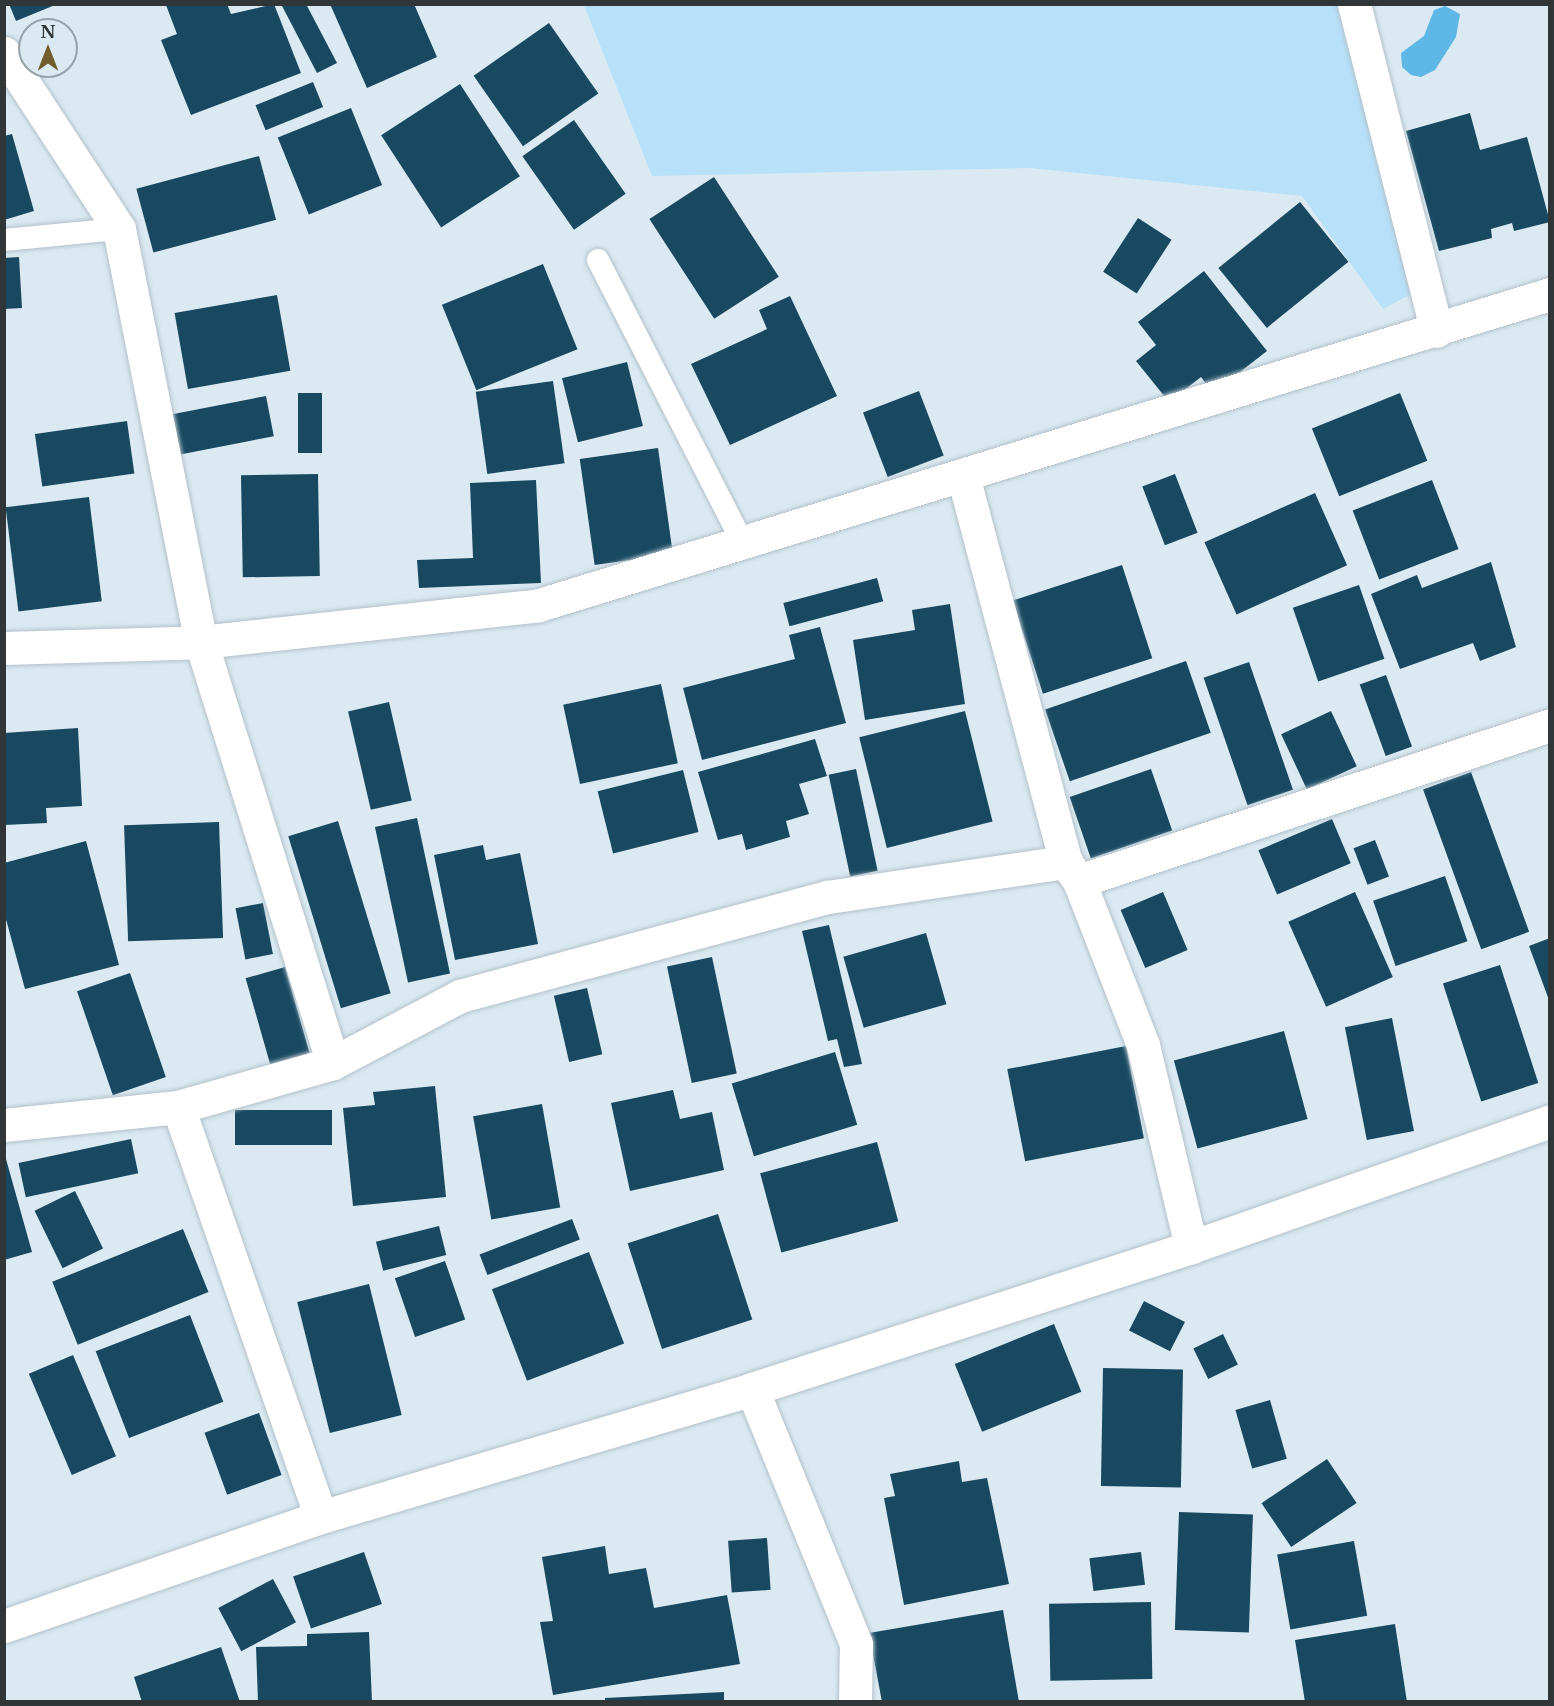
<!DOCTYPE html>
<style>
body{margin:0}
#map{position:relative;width:1554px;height:1706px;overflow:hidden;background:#dbeaf2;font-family:"Libre Baskerville",serif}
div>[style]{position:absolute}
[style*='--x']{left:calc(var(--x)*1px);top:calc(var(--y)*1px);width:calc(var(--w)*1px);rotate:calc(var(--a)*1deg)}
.green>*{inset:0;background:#b7e1f9}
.water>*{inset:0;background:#5eb7e6}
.building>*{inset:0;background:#184961;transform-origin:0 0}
.roads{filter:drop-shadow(0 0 2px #b3c1ca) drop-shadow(0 0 2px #b3c1ca)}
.service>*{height:22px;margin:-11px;padding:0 11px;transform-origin:11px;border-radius:11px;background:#fff}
.minor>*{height:33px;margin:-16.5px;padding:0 16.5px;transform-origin:16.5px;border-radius:16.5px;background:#fff}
span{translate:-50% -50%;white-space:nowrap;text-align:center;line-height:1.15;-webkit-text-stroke:6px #dbeaf2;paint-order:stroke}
.frame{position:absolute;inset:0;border:6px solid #303538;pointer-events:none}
.north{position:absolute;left:18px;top:18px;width:60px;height:60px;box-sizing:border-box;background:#dbeaf2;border:2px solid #97a2a8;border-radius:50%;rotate:0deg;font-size:16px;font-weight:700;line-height:24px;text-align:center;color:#303538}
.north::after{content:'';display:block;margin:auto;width:21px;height:27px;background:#735c2c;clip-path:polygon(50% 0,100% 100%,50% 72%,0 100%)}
</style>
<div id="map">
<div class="green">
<i style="clip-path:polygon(584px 5px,1351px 5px,1428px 285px,1383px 309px,1302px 196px,1030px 168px,652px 176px)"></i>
</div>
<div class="water">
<i style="clip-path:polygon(1445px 6px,1460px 14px,1456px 37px,1435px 70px,1421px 77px,1411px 75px,1402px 67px,1401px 53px,1424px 36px,1434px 10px)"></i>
</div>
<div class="building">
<i style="clip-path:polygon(9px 4px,55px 4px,55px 5px,16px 21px)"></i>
<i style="clip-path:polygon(227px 4px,231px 14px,274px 4px,301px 73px,191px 115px,161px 40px,177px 34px,166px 5px)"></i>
<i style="clip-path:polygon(281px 4px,306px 4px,337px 63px,317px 73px)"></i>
<i style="clip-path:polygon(330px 4px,414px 4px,437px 57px,367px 88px)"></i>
<i style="left:549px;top:23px;width:86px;height:92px;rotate:55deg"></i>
<i style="left:313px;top:82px;width:27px;height:62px;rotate:68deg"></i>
<i style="left:460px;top:84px;width:110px;height:94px;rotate:57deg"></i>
<i style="left:351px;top:108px;width:83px;height:79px;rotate:68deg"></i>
<i style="clip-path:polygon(1470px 113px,1480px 150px,1527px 137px,1550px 222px,1514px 231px,1512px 223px,1491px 229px,1492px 238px,1439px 251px,1406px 131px)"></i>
<i style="left:574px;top:120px;width:90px;height:63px;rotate:55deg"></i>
<i style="clip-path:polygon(12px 134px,34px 211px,4px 220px,4px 136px)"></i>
<i style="left:259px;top:156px;width:66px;height:127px;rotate:75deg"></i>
<i style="left:714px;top:177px;width:119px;height:77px;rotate:57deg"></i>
<i style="left:1300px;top:202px;width:77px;height:105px;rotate:51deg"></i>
<i style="left:1138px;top:218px;width:40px;height:64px;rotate:33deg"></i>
<i style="clip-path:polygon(19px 257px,22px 308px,4px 309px,4px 258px)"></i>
<i style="left:543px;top:264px;width:92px;height:109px;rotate:68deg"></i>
<i style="clip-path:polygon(1204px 271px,1267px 351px,1213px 393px,1201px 377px,1169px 402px,1136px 361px,1156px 345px,1138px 322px)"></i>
<i style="left:277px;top:295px;width:77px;height:104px;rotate:80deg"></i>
<i style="clip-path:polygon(790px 296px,837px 396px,730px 445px,691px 364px,767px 329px,759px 310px)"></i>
<i style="left:627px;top:362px;width:66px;height:67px;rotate:76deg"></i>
<i style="left:553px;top:381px;width:83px;height:78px;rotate:82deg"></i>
<i style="left:919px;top:391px;width:69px;height:60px;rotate:69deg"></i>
<i style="left:298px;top:393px;width:24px;height:60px"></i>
<i style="left:1400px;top:393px;width:73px;height:95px;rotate:68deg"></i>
<i style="left:266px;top:396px;width:41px;height:102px;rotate:79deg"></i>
<i style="left:127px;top:421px;width:53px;height:93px;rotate:82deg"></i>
<i style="left:658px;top:448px;width:107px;height:79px;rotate:82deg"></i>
<i style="left:318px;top:474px;width:102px;height:77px;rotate:89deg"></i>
<i style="left:1175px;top:474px;width:63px;height:35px;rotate:69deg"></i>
<i style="clip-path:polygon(536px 480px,541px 583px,419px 588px,417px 560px,473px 558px,470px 483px)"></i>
<i style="left:1432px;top:480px;width:74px;height:85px;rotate:69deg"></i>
<i style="left:1315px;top:493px;width:79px;height:121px;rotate:66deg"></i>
<i style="left:89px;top:497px;width:105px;height:84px;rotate:83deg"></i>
<i style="clip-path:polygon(1491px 562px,1516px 647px,1480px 661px,1473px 643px,1400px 669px,1371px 594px,1417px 575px,1422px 588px)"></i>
<i style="left:1122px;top:565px;width:98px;height:115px;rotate:72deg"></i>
<i style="left:877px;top:578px;width:24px;height:97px;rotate:75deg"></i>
<i style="left:1359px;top:585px;width:78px;height:70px;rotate:71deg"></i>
<i style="clip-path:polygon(950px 604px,965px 704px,865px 720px,853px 640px,915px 630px,912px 610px)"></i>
<i style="clip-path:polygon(820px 627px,846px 723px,702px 760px,683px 688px,795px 659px,789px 635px)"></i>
<i style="left:1186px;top:661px;width:76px;height:149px;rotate:71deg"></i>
<i style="left:1249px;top:662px;width:135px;height:48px;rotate:71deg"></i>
<i style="left:1386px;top:675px;width:76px;height:28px;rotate:70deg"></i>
<i style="left:661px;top:684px;width:81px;height:100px;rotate:78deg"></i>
<i style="left:389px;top:702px;width:101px;height:42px;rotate:77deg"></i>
<i style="left:965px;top:711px;width:114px;height:109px;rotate:76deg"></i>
<i style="left:1331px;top:711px;width:61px;height:55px;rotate:65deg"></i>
<i style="clip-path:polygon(78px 728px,82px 806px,46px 808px,47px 823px,4px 825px,4px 733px)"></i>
<i style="clip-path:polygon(815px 739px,827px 776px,799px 784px,809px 814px,786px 821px,790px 837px,746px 850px,742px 834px,718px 840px,698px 772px)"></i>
<i style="left:856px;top:769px;width:104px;height:28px;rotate:78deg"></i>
<i style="left:1151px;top:769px;width:65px;height:86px;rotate:71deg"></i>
<i style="left:683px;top:770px;width:64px;height:88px;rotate:76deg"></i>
<i style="left:1471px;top:772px;width:170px;height:51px;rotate:70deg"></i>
<i style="left:417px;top:818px;width:159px;height:43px;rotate:78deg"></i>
<i style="left:1332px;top:819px;width:48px;height:80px;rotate:67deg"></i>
<i style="left:338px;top:821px;width:180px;height:52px;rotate:73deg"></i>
<i style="left:219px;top:822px;width:116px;height:95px;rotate:88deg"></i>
<i style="left:1375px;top:840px;width:39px;height:23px;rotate:69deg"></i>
<i style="clip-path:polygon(86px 841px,119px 965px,25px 989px,4px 912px,4px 863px)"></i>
<i style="clip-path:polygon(483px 845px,486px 860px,520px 853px,538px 944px,455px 960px,434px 855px)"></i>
<i style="left:1445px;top:876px;width:69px;height:76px;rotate:71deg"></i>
<i style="left:1163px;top:892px;width:63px;height:46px;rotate:67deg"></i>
<i style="left:1355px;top:892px;width:93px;height:73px;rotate:66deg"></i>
<i style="left:263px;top:903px;width:52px;height:28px;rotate:79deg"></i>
<i style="clip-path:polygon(829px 925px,862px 1064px,844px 1067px,837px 1039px,828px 1041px,802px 931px)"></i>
<i style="left:926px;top:933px;width:74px;height:86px;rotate:74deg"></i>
<i style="clip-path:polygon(1550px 938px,1550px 1000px,1549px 1000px,1529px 946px)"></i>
<i style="left:712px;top:957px;width:119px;height:46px;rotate:78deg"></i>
<i style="left:1500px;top:965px;width:124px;height:60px;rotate:72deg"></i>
<i style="left:285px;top:967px;width:93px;height:41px;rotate:74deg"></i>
<i style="left:130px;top:973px;width:110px;height:56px;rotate:71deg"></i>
<i style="left:587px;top:988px;width:68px;height:34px;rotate:77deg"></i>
<i style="left:1392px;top:1018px;width:115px;height:48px;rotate:79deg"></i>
<i style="left:1284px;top:1031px;width:91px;height:114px;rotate:75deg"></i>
<i style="left:1126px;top:1046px;width:94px;height:121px;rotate:79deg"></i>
<i style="left:835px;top:1052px;width:76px;height:108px;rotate:73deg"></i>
<i style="clip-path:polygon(435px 1086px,446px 1197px,353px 1206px,343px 1108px,375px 1105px,373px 1092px)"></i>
<i style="clip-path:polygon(673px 1090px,680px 1119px,712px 1112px,724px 1170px,630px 1191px,611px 1103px)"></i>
<i style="left:542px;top:1104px;width:105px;height:70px;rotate:80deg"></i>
<i style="left:235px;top:1110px;width:97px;height:35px"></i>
<i style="left:131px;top:1139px;width:35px;height:115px;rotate:78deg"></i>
<i style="left:877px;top:1142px;width:82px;height:121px;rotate:75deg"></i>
<i style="clip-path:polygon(6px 1159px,32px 1252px,4px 1260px,4px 1160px)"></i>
<i style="left:75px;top:1191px;width:64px;height:45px;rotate:64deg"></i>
<i style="left:718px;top:1214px;width:111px;height:95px;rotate:72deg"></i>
<i style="left:572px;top:1219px;width:22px;height:99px;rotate:69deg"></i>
<i style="left:439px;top:1226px;width:30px;height:65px;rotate:76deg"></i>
<i style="left:183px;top:1229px;width:68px;height:141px;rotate:68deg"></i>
<i style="left:589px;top:1252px;width:98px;height:104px;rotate:69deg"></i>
<i style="left:445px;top:1261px;width:62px;height:53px;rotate:71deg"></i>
<i style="left:369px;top:1284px;width:135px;height:74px;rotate:76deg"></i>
<i style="left:1144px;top:1301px;width:46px;height:33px;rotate:27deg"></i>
<i style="left:190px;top:1315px;width:93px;height:101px;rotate:69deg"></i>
<i style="left:1054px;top:1324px;width:73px;height:107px;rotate:68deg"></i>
<i style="left:1223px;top:1334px;width:34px;height:33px;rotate:64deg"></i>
<i style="left:73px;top:1355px;width:110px;height:48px;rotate:67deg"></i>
<i style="left:1103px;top:1368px;width:80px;height:118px;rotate:1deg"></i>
<i style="left:1270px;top:1400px;width:61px;height:36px;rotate:74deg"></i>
<i style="left:259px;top:1413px;width:66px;height:58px;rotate:70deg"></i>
<i style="left:1327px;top:1459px;width:53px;height:79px;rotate:56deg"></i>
<i style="clip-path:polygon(959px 1461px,962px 1482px,987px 1478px,1009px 1584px,904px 1605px,884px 1498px,895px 1496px,890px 1474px)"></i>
<i style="left:1179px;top:1512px;width:74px;height:118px;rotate:2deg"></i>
<i style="left:767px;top:1538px;width:52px;height:39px;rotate:86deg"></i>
<i style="left:1354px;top:1541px;width:76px;height:78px;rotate:80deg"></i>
<i style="clip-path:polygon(605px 1546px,609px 1574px,646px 1568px,654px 1608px,727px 1595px,740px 1664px,553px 1695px,540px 1622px,553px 1621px,542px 1557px)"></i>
<i style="left:364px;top:1552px;width:55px;height:75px;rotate:71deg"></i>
<i style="left:1141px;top:1552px;width:33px;height:52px;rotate:83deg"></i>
<i style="left:273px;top:1579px;width:49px;height:62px;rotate:62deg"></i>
<i style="left:1151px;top:1602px;width:77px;height:102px;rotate:89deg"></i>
<i style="clip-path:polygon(1003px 1610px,1019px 1702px,882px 1702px,869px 1633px)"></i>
<i style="clip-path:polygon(1395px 1624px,1407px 1702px,1305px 1702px,1295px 1640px)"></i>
<i style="clip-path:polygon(369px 1632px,372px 1702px,258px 1702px,256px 1647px,307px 1646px,307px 1634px)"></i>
<i style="clip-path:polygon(221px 1647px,240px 1702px,142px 1702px,134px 1677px)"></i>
<i style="clip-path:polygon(724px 1692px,724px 1702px,605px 1702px,605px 1698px)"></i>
</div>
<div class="roads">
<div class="service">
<i style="--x:4;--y:240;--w:116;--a:-5.5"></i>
<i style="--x:598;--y:260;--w:318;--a:62.9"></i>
</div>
<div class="minor">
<i style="--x:1354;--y:4;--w:337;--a:75.8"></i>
<i style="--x:4;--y:53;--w:210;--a:56.8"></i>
<i style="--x:119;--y:229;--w:421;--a:78.8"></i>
<i style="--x:201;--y:642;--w:441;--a:72.6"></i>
<i style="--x:963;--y:476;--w:400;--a:75.1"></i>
<i style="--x:1066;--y:862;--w:23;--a:56"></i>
<i style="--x:1079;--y:881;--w:176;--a:68.7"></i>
<i style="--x:1143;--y:1045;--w:208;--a:76.6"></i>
<i style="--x:4;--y:648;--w:197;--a:-1.7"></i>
<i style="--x:201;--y:642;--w:340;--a:-6.2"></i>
<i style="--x:539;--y:605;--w:1058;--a:-17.1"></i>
<i style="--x:1079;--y:881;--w:496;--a:-18.3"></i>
<i style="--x:178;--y:1107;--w:434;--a:70.8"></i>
<i style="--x:4;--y:1125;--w:175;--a:-5.9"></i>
<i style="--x:178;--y:1107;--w:161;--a:-15.8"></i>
<i style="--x:333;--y:1063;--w:144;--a:-27.8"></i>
<i style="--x:460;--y:996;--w:381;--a:-15.1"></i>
<i style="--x:828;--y:897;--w:241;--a:-8.4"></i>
<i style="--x:752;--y:1389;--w:275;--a:67.8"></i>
<i style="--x:856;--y:1644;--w:58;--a:91"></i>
<i style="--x:4;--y:1626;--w:335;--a:-19"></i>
<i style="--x:321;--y:1517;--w:450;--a:-16.5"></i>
<i style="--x:752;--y:1389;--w:461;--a:-17.9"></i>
<i style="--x:1191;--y:1247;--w:380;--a:-19.3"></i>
</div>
</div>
<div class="frame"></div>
<div class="north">N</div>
</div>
